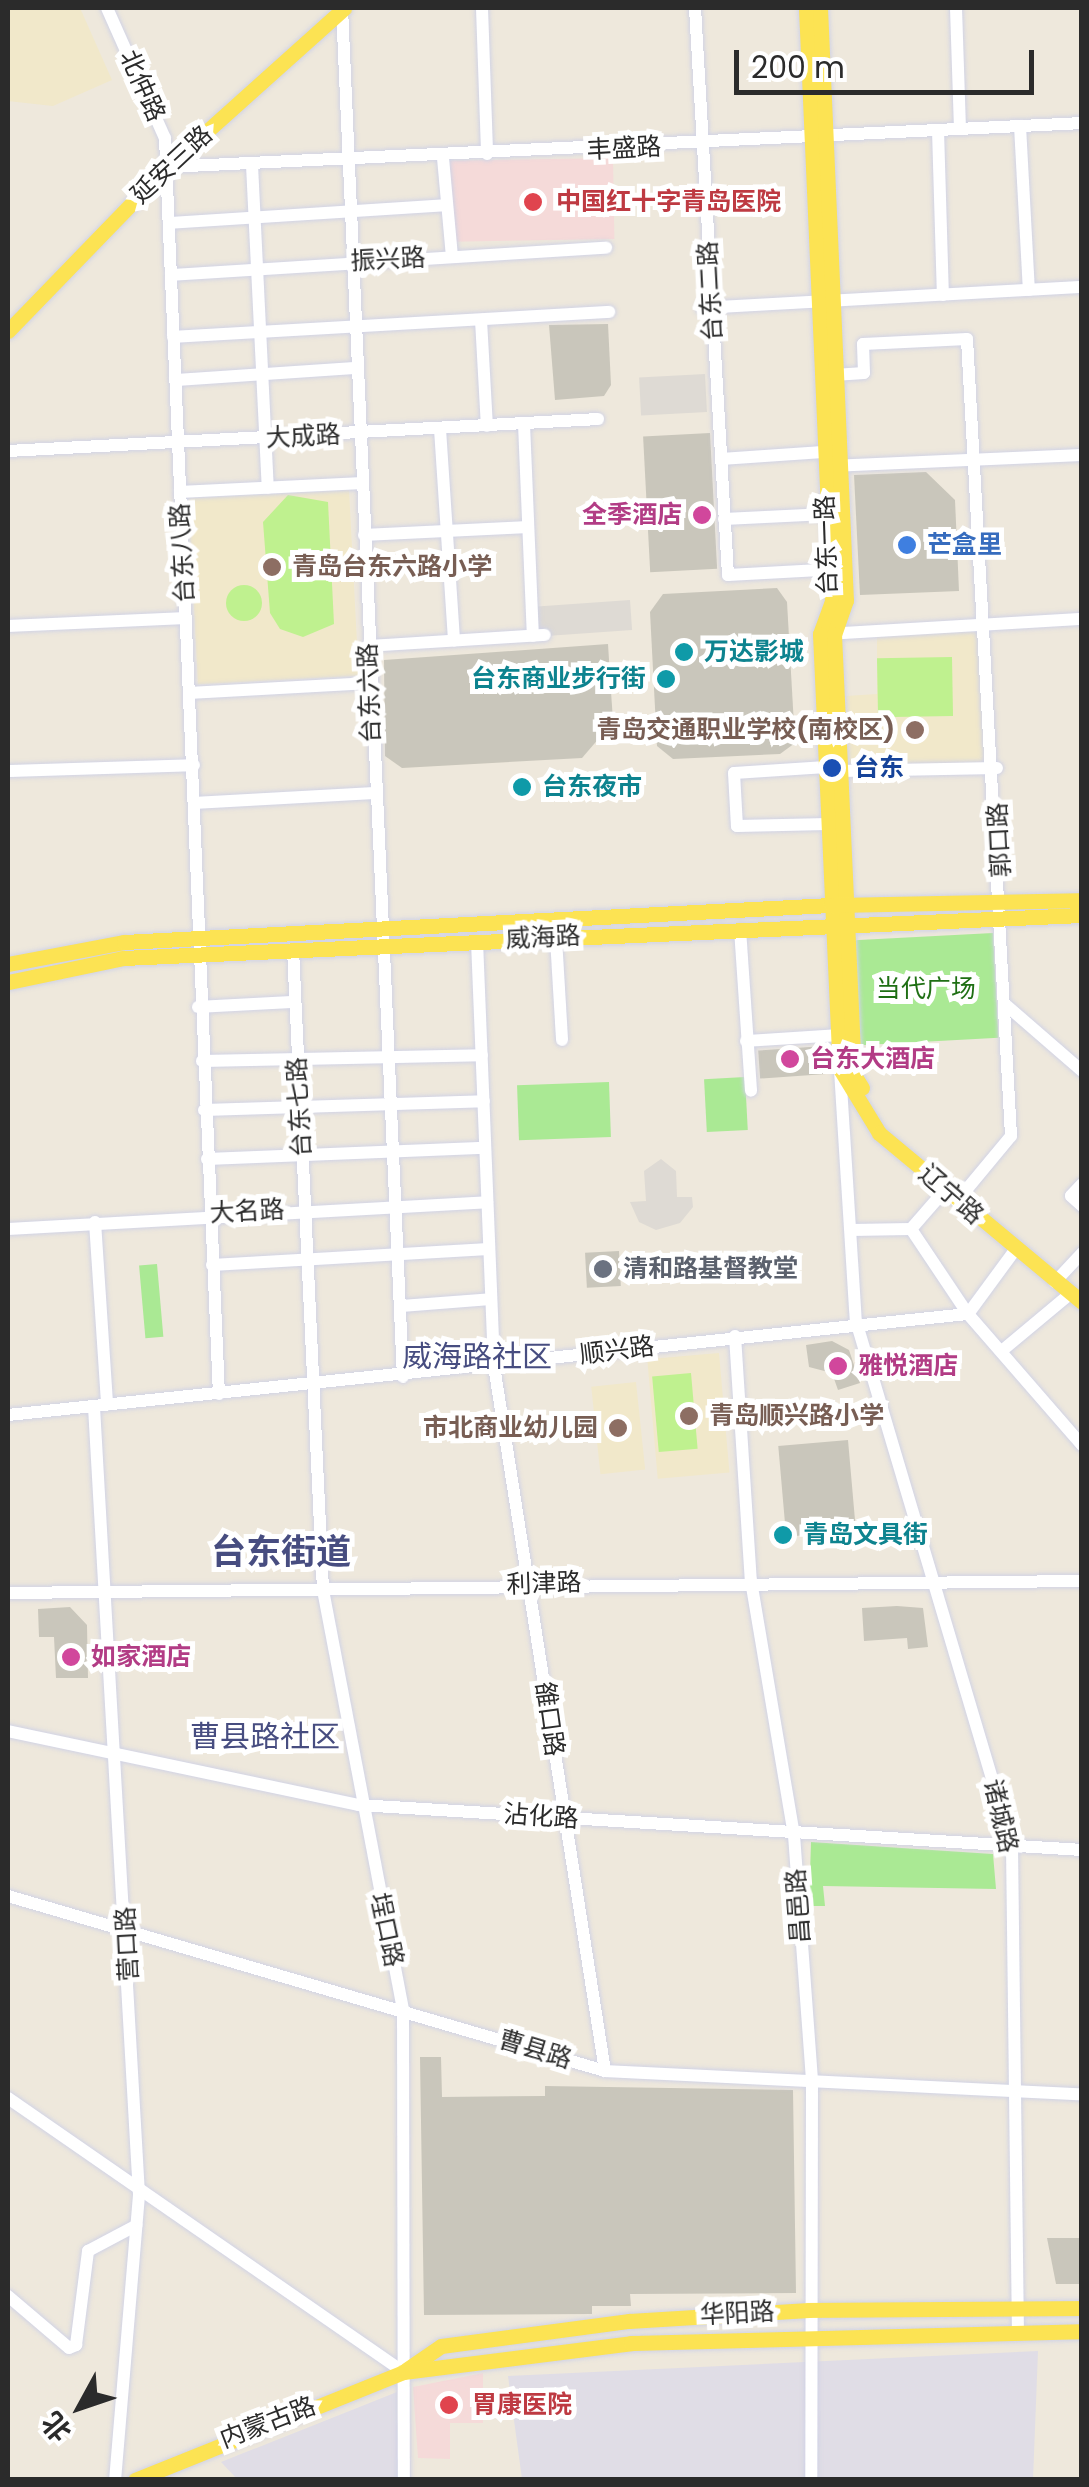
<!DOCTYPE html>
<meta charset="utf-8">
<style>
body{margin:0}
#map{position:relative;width:1089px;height:2487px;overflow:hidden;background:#eee8dc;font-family:Poppins,"Noto Sans SC",sans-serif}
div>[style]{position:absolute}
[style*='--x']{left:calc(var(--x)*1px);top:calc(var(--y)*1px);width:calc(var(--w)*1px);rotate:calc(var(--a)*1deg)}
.industrial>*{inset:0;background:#e0dde6}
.education>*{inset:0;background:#f1e8ca;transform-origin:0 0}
.medical>*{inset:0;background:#f5dad9;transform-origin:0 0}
.green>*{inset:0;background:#aae994;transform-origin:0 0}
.pitch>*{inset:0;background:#bff18f;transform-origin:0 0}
.round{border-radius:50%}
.plaza>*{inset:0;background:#dedad4;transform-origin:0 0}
.building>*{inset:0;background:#c9c6bb;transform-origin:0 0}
.roads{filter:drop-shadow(0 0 2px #d1d3e5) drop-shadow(0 0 2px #d1d3e5)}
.minor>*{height:12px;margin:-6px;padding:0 6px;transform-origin:6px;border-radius:6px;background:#fff}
.major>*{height:15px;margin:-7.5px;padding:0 7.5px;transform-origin:7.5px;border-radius:7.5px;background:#fce353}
.dots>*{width:28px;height:28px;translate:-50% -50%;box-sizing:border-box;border:5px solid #fff;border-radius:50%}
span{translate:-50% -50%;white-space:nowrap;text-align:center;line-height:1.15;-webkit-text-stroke:10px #fff;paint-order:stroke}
.street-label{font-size:25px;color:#2b2b2b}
.health-label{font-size:25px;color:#be3a42;font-weight:700}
.left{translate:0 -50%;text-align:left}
.hotel-label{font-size:25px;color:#b23c85;font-weight:700}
.right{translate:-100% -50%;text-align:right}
.shop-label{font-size:25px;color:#366cbe;font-weight:700}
.education-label{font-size:25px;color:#785e54;font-weight:700}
.culture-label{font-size:25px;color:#0d838f;font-weight:700}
.transit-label{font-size:25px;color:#164399;font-weight:700}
.park-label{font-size:25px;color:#1f6f14}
.worship-label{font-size:25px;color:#5b616d;font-weight:700}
.quarter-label{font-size:30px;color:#474d80}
.district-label{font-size:35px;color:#474d80;font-weight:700}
.frame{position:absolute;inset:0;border:10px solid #2b2b2b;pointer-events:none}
.north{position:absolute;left:30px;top:2357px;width:100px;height:100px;-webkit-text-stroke:8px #fff;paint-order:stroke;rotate:230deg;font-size:28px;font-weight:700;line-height:40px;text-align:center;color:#2b2b2b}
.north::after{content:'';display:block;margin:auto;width:35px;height:45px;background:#2b2b2b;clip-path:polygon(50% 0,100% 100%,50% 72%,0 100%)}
.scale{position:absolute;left:734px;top:50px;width:300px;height:45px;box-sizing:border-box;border:5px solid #2b2b2b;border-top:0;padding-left:12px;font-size:30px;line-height:35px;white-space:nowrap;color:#2b2b2b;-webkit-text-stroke:8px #fff;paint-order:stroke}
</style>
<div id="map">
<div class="industrial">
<i style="clip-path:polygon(1038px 2351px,1033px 2479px,522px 2479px,508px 2376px)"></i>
<i style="clip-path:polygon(397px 2392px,398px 2479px,237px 2479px,221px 2462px)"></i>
</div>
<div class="education">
<i style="clip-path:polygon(8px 8px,80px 8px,112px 80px,53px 106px,8px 101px)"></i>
<i style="left:349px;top:490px;width:186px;height:161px;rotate:87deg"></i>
<i style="clip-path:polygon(982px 632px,985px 764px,848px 765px,846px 696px,877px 694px,877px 633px)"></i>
<i style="left:719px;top:1353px;width:120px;height:72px;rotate:85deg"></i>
<i style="left:636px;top:1382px;width:88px;height:45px;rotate:84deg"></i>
</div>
<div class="medical">
<i style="left:613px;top:158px;width:81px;height:163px;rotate:89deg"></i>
<i style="clip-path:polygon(483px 2373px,483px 2423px,450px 2423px,450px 2459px,418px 2458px,413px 2387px)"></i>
</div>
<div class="green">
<i style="left:993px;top:933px;width:105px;height:139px;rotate:87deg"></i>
<i style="left:745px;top:1077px;width:53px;height:41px;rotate:87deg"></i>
<i style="left:609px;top:1082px;width:55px;height:92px;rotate:88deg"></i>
<i style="left:157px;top:1264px;width:73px;height:18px;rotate:85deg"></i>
<i style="clip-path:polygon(811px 1842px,993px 1854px,996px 1889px,823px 1886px,825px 1906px,809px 1906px)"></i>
</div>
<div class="pitch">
<i style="clip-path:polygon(288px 495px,328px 502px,334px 624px,303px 637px,280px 629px,270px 613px,263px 522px)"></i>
<i class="round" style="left:226px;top:585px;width:36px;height:36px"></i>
<i style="left:952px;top:657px;width:59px;height:75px;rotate:89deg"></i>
<i style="left:691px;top:1373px;width:76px;height:39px;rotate:85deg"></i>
</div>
<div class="plaza">
<i style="left:705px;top:374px;width:38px;height:66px;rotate:87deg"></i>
<i style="left:630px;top:600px;width:30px;height:93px;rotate:86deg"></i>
<i style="clip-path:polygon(661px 1159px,676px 1171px,677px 1197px,692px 1197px,693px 1207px,680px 1223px,656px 1230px,639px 1222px,630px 1202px,646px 1201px,644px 1171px)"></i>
</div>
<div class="building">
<i style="clip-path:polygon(608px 324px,611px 385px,604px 396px,555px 400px,549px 325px)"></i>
<i style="left:710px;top:433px;width:136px;height:67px;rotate:87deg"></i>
<i style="clip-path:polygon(926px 472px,955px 500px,959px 591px,860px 595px,854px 475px)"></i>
<i style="clip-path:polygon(777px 588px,787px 602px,795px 743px,780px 754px,673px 759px,657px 746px,650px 612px,663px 594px)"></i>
<i style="clip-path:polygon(608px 644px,613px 722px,582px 758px,402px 768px,385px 756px,384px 660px)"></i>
<i style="left:824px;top:1046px;width:28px;height:66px;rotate:86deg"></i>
<i style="left:619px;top:1251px;width:35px;height:34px;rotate:87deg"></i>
<i style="clip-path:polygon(832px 1341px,849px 1350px,860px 1383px,838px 1390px,832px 1373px,809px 1367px,806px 1345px)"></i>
<i style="left:848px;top:1440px;width:91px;height:70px;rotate:85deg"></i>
<i style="clip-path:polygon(897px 1606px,923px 1608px,928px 1647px,908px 1649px,907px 1638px,864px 1641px,862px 1608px)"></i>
<i style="clip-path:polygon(70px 1607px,87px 1625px,88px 1678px,56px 1678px,54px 1637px,39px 1637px,38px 1609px)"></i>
<i style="clip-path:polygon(420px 2057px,441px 2057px,442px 2097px,545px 2096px,545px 2086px,793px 2090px,796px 2293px,630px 2294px,631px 2306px,592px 2306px,592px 2314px,424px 2315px)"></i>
<i style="clip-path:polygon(1047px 2238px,1082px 2238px,1082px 2284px,1056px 2284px)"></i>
</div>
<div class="roads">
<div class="minor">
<i style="--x:107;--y:8;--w:142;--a:66"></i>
<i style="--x:165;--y:138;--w:1257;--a:87.54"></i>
<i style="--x:342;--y:8;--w:1370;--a:87.45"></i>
<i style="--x:482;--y:8;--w:146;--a:88"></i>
<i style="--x:695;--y:8;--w:568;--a:86.67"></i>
<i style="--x:728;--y:575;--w:92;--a:-3.1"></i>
<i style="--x:956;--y:8;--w:121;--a:88.1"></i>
<i style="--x:1020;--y:126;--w:164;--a:86.9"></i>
<i style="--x:938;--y:130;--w:165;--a:88.3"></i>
<i style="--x:443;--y:158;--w:99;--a:84.8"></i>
<i style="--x:252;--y:165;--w:323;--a:87.2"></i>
<i style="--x:167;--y:167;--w:916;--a:-2.75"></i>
<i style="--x:169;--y:223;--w:278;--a:-3.7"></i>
<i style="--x:171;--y:275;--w:436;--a:-3.6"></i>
<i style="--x:702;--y:308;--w:381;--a:-3.2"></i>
<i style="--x:481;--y:320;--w:106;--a:86.8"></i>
<i style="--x:173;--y:337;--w:437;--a:-3.3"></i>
<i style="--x:834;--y:375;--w:30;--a:-4"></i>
<i style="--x:864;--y:373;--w:29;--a:-92"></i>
<i style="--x:863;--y:344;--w:104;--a:-2.8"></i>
<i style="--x:967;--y:339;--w:798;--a:86.84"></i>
<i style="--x:1011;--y:1136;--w:85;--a:129.7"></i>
<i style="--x:175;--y:380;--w:181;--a:-3.8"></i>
<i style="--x:524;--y:424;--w:212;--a:87.6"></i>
<i style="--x:440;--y:429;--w:212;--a:86.2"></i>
<i style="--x:8;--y:451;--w:591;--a:-3.1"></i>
<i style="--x:721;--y:459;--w:102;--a:-3.9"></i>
<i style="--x:831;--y:466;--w:251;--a:-2.5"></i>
<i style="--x:180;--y:492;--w:182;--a:-2.8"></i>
<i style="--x:724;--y:519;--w:103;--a:-2.8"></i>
<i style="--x:364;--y:535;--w:164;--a:-2.8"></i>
<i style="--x:8;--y:626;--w:178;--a:-2.6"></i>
<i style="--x:828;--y:634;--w:254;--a:-3.4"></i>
<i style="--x:368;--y:646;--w:177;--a:-3.6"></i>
<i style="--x:190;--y:693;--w:179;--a:-3.2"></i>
<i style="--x:826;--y:767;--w:92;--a:176.3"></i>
<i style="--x:734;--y:773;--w:53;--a:86.8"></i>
<i style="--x:737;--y:826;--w:91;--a:-1.3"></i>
<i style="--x:8;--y:771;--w:186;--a:-1.8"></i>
<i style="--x:840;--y:771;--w:157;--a:-1.1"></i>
<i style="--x:195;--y:803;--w:178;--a:-3.2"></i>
<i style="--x:740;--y:929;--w:162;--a:86.1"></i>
<i style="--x:556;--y:938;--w:102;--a:86.6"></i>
<i style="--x:477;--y:941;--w:425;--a:87.7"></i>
<i style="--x:494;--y:1366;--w:714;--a:81.05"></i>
<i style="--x:293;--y:949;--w:642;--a:87.32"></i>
<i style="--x:323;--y:1590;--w:427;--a:79.2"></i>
<i style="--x:403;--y:2009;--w:471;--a:89.9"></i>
<i style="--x:1007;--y:1006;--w:99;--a:40.9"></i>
<i style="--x:198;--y:1007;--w:97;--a:-3"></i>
<i style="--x:746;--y:1041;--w:92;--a:-3.7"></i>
<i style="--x:202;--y:1061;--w:280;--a:-1.2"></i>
<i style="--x:840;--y:1070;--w:252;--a:86.4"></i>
<i style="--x:856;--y:1321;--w:548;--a:73.45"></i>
<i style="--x:1012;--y:1846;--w:483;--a:89.3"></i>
<i style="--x:204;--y:1110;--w:280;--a:-1.8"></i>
<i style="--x:207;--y:1159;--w:278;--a:-2.3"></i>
<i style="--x:1082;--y:1184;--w:16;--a:133"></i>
<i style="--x:1071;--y:1196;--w:15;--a:42"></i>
<i style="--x:95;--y:1222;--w:183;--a:86.2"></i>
<i style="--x:8;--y:1229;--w:480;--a:-3.2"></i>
<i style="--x:911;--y:1229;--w:102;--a:56.2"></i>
<i style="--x:968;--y:1314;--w:174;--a:49"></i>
<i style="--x:851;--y:1230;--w:60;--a:-1"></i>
<i style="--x:911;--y:1229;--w:52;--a:-48.9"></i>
<i style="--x:212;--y:1265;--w:277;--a:-3.3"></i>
<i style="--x:1055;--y:1282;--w:40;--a:-47"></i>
<i style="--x:401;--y:1306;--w:90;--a:-4.4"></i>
<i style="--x:735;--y:1336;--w:246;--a:86.3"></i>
<i style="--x:751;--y:1581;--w:258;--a:80.4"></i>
<i style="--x:794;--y:1835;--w:246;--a:85.8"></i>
<i style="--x:812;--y:2080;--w:400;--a:90.1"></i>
<i style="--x:1004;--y:1349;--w:86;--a:-39.8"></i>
<i style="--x:94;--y:1407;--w:789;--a:86.73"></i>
<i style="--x:139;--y:2195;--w:286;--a:94.8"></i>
<i style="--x:8;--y:1415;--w:965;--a:-6.01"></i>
<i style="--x:968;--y:1314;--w:79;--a:-53.7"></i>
<i style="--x:8;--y:1593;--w:1074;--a:-0.64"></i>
<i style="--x:8;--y:1731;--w:359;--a:11.9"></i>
<i style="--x:359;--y:1805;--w:724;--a:3.56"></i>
<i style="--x:8;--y:1896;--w:622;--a:16.34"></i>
<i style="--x:605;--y:2071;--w:478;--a:2.8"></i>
<i style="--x:8;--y:2098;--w:481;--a:34.7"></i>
<i style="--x:8;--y:2296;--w:80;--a:40.4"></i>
<i style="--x:69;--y:2348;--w:8;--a:-23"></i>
<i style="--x:76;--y:2345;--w:95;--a:-82.7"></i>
<i style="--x:88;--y:2251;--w:55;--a:-28"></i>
</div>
<div class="major">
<i style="--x:806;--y:8;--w:594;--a:87.49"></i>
<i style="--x:832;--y:601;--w:35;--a:110"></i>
<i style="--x:820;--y:634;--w:435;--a:87.4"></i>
<i style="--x:840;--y:1069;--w:75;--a:58.6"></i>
<i style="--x:879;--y:1133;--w:264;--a:39.8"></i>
<i style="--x:820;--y:8;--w:593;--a:87.49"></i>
<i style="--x:846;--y:600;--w:36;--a:109"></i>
<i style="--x:834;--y:634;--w:441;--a:87.4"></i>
<i style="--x:854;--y:1075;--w:15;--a:58"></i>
<i style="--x:8;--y:331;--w:228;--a:-45.9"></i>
<i style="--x:167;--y:167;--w:238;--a:-41.9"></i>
<i style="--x:8;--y:964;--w:118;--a:-10.7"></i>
<i style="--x:124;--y:942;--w:708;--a:-3"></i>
<i style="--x:831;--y:905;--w:251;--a:-1.1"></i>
<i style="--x:8;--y:982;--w:117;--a:-11.8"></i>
<i style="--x:123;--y:958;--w:960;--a:-2.57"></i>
<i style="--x:406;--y:2370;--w:42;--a:-34.4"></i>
<i style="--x:441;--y:2346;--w:190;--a:-7.6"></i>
<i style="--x:629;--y:2321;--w:180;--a:-3.5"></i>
<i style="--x:809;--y:2310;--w:273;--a:-0.4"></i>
<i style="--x:135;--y:2480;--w:289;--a:-21.9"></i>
<i style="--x:403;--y:2372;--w:230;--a:-7.2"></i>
<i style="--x:631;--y:2343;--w:451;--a:-1.5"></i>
</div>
</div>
<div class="dots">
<i style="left:533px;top:202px;background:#e0444e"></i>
<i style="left:702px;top:515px;background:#d1479c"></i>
<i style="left:907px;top:545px;background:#3f7fe0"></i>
<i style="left:272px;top:567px;background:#8d6e63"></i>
<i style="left:684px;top:652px;background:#0f9aa8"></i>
<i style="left:666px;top:679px;background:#0f9aa8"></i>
<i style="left:915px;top:730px;background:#8d6e63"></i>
<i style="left:832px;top:768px;background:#1a4fb4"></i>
<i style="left:522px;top:787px;background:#0f9aa8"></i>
<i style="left:790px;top:1059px;background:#d1479c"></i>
<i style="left:603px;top:1269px;background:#6b7280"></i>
<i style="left:838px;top:1366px;background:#d1479c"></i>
<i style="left:689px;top:1416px;background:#8d6e63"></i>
<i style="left:618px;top:1428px;background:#8d6e63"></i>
<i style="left:783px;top:1535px;background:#0f9aa8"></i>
<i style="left:71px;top:1657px;background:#d1479c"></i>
<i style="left:449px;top:2405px;background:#e0444e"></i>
</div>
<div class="street-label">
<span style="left:142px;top:86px;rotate:66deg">北仲路</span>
<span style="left:624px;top:149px;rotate:-3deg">丰盛路</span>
<span style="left:172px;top:165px;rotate:-43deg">延安三路</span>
<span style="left:388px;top:260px;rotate:-3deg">振兴路</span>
<span style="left:711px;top:291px;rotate:-93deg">台东二路</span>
<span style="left:303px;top:437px;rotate:-3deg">大成路</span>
<span style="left:827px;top:545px;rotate:-92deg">台东一路</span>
<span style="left:183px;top:553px;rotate:-93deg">台东八路</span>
<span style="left:370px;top:693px;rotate:-92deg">台东六路</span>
<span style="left:1000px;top:840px;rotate:-93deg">郭口路</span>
<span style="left:543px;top:938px;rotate:-3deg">威海路</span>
<span style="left:300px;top:1107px;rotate:-93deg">台东七路</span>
<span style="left:951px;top:1195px;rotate:41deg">辽宁路</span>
<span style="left:247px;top:1212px;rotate:-3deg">大名路</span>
<span style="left:617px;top:1351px;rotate:-7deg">顺兴路</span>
<span style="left:544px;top:1584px;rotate:-2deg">利津路</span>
<span style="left:549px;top:1719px;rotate:82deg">雒口路</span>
<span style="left:1000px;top:1816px;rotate:77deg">诸城路</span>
<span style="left:541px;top:1817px;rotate:4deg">沾化路</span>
<span style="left:799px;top:1906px;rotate:-94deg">昌邑路</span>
<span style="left:386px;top:1930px;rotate:78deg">埕口路</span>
<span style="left:128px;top:1944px;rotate:-93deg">营口路</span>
<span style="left:535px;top:2050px;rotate:17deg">曹县路</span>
<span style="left:737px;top:2314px;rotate:-3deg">华阳路</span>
<span style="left:268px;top:2423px;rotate:-21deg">内蒙古路</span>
</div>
<div class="health-label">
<span class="left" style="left:556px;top:202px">中国红十字青岛医院</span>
<span class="left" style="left:472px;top:2405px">胃康医院</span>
</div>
<div class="hotel-label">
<span class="right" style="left:682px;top:515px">全季酒店</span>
<span class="left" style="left:810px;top:1059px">台东大酒店</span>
<span class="left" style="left:858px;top:1366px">雅悦酒店</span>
<span class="left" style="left:91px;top:1657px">如家酒店</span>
</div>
<div class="shop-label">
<span class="left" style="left:927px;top:545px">芒盒里</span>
</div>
<div class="education-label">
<span class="left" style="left:292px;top:567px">青岛台东六路小学</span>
<span class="right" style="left:895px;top:730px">青岛交通职业学校(南校区)</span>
<span class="left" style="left:709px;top:1416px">青岛顺兴路小学</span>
<span class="right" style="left:598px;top:1428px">市北商业幼儿园</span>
</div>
<div class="culture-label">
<span class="left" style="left:704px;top:652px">万达影城</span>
<span class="right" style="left:646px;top:679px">台东商业步行街</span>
<span class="left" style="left:542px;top:787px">台东夜市</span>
<span class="left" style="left:803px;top:1535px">青岛文具街</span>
</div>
<div class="transit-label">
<span class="left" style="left:854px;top:768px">台东</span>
</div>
<div class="park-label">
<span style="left:926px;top:989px">当代广场</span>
</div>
<div class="worship-label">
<span class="left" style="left:623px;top:1269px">清和路基督教堂</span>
</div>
<div class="quarter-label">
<span style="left:477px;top:1357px">威海路社区</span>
<span style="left:265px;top:1737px">曹县路社区</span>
</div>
<div class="district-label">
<span style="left:281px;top:1552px">台东街道</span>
</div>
<div class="frame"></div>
<div class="north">北</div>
<div class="scale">200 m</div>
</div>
